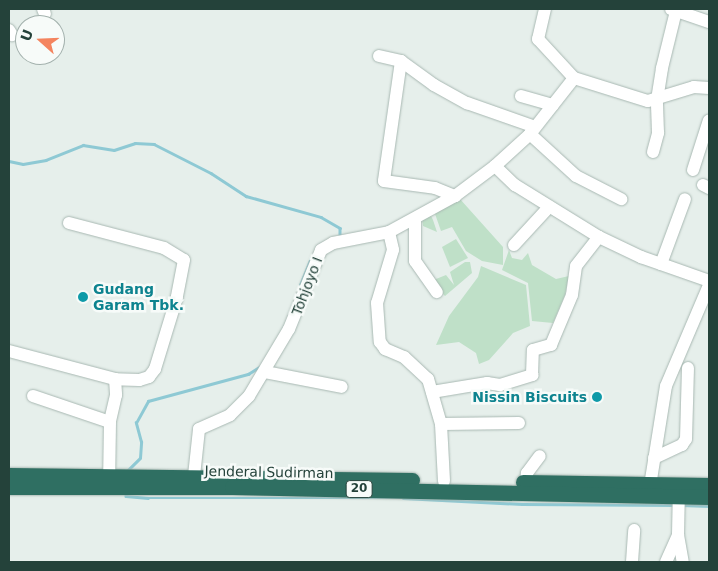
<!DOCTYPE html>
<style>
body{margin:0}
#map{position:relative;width:718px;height:571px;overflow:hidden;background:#e6efeb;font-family:"DejaVu Sans",sans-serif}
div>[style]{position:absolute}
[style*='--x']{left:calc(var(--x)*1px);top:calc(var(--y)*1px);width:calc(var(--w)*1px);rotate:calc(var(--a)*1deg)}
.green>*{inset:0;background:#bfe0c8}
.stream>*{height:2.5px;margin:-1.25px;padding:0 1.25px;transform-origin:1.25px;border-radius:1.25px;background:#8ec9d4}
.roads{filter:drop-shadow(0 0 1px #a8b8b2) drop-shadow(0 0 1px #a8b8b2)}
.minor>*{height:12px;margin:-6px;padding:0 6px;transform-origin:6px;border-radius:6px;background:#fff}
.highway>*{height:15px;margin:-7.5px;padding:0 7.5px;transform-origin:7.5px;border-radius:7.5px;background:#2f6f62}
.dots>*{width:14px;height:14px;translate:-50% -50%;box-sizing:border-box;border:2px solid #f7fbf9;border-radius:50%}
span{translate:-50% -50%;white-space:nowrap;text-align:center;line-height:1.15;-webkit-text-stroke:5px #f7fbf9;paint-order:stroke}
.shield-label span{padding:1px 4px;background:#f7fbf9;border:1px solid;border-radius:4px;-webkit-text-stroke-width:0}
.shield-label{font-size:12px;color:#24423a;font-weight:700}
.street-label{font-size:14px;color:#24423a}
.culture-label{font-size:14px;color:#0d838f;font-weight:700}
.left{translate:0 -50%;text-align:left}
.right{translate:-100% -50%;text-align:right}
.frame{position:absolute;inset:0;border:10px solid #24423a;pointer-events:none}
.north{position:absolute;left:15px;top:15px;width:50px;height:50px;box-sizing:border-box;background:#f7fbf9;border:1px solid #a3b1ad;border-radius:50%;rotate:290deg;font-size:14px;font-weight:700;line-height:20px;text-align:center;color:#24423a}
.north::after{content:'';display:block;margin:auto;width:18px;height:22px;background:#f4845f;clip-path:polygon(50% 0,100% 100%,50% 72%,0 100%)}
</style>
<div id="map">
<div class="green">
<i style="clip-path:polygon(460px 199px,503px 247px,503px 265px,482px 261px,466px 251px,452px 227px,441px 231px,434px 211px)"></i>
<i style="clip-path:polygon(430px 214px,433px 220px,437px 232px,423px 226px,422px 217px)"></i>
<i style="clip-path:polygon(456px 239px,468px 258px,450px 267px,442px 247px)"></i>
<i style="clip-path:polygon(509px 250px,512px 258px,522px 260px,528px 253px,532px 265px,556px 279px,569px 276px,565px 295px,553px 323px,532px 321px,528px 283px,502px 270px)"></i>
<i style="clip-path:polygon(465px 262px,470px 262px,472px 273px,445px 296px,431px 281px,446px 275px,454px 285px,450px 272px)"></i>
<i style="clip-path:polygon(481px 266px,526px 285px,530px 326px,513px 333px,489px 360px,479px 364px,476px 353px,459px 342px,436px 345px,449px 316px,478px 277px)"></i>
</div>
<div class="stream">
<i style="--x:9;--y:161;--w:14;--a:12"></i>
<i style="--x:23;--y:164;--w:23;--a:-10"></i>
<i style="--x:46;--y:160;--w:40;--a:-22"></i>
<i style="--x:83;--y:145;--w:31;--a:9"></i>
<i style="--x:114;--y:150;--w:22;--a:-18"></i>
<i style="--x:135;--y:143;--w:19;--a:3"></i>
<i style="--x:154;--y:144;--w:64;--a:27"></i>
<i style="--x:211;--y:173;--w:42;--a:33.3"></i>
<i style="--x:246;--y:196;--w:78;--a:15.6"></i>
<i style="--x:321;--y:217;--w:22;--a:30"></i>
<i style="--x:340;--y:228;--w:9;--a:90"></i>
<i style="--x:300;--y:285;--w:29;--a:-68"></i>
<i style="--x:127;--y:471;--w:18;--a:-45"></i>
<i style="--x:140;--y:458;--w:16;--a:-86"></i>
<i style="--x:141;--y:442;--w:20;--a:-105"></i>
<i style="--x:136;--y:423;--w:25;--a:-61"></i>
<i style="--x:148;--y:401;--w:104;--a:-15.1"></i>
<i style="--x:248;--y:374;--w:15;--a:-32"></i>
<i style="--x:126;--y:492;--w:4;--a:90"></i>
<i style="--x:126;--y:496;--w:22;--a:5"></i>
<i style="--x:148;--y:498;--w:255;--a:0"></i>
<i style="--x:403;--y:498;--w:119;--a:2.9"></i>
<i style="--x:522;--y:504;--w:152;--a:0.4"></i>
<i style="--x:682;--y:505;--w:27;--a:2"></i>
</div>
<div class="roads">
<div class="minor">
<i style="--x:43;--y:9;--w:5;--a:68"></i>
<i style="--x:545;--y:9;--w:31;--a:103"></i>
<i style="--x:538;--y:39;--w:53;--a:47.3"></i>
<i style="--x:574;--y:78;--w:77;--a:17.3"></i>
<i style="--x:648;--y:101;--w:48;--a:-16.9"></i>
<i style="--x:694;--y:87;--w:15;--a:4"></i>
<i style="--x:671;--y:9;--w:40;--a:18.9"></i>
<i style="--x:9;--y:30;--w:6;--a:59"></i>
<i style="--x:379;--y:56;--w:23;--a:13"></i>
<i style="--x:401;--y:61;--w:41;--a:36"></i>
<i style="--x:434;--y:85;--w:38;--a:29"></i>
<i style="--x:467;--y:103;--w:72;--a:19.4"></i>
<i style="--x:401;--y:61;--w:121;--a:98.1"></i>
<i style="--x:384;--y:181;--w:51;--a:7.8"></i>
<i style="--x:435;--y:188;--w:22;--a:22"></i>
<i style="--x:521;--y:96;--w:33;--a:16"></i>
<i style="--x:530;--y:134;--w:62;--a:42.4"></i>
<i style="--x:576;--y:176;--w:51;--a:27.1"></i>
<i style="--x:653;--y:152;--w:20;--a:-75"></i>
<i style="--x:658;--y:133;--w:33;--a:-92"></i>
<i style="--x:657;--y:100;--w:32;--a:-81"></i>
<i style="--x:662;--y:68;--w:59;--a:-76.2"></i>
<i style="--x:495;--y:166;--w:28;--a:44"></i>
<i style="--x:515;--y:185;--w:99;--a:31.8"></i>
<i style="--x:599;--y:237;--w:47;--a:25.5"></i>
<i style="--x:641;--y:257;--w:72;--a:19.4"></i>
<i style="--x:693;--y:170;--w:52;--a:-72.3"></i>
<i style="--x:703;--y:185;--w:7;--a:27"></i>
<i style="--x:415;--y:219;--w:42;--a:90"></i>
<i style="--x:415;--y:261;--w:38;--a:55"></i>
<i style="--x:69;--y:223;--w:98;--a:14.7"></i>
<i style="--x:164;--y:248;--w:23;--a:31"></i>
<i style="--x:184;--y:260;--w:38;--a:101"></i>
<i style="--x:177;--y:297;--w:75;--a:107"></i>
<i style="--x:155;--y:369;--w:10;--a:127"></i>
<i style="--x:149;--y:377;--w:10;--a:163"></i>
<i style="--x:139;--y:380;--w:24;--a:-178"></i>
<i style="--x:389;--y:232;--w:18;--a:77"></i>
<i style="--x:393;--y:250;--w:55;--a:106.8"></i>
<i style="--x:377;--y:303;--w:39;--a:86"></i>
<i style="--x:380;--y:342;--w:9;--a:54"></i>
<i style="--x:385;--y:349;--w:21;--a:23"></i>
<i style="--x:404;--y:357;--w:33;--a:43"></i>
<i style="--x:428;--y:379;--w:47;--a:73.9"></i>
<i style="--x:441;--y:424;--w:57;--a:87"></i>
<i style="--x:514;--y:245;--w:52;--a:-47.4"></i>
<i style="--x:661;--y:264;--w:69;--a:-69.7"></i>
<i style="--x:9;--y:351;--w:110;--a:14.8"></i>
<i style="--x:115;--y:379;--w:16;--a:86"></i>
<i style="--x:116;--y:395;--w:28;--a:103"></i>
<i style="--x:265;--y:372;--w:78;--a:11"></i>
<i style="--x:432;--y:392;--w:56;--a:-9.3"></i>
<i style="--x:487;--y:383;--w:13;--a:9"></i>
<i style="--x:500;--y:385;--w:34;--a:-17"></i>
<i style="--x:532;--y:375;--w:25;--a:-88"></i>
<i style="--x:533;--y:350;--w:19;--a:-16"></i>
<i style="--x:551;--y:345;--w:54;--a:-67.2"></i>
<i style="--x:572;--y:295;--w:29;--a:-82"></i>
<i style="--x:576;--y:266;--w:37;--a:-52"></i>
<i style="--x:33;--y:396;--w:81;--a:18.7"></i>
<i style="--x:110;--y:422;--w:62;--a:90.9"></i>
<i style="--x:441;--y:424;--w:78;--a:-0.7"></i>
<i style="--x:654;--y:458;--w:31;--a:-25"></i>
<i style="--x:682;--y:445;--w:7;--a:-56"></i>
<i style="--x:686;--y:439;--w:71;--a:-88.4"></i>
<i style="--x:194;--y:476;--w:47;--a:-83.9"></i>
<i style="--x:199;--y:429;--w:34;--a:-24"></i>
<i style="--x:230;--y:415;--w:27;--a:-45"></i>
<i style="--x:249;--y:396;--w:78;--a:-59.2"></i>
<i style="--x:289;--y:329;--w:85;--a:-67.9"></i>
<i style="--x:321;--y:250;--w:14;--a:-30"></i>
<i style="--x:333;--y:243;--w:57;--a:-11.1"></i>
<i style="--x:389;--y:232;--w:75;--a:-28.6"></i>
<i style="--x:455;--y:196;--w:50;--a:-36.9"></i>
<i style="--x:495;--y:166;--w:47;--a:-42.4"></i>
<i style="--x:530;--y:134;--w:71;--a:-51.8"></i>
<i style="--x:525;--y:491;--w:18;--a:-84"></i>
<i style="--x:527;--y:473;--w:21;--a:-53"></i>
<i style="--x:649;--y:492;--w:107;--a:-80.9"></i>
<i style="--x:666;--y:386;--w:110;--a:-66.9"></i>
<i style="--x:678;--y:535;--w:27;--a:80"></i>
<i style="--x:632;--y:562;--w:32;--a:-86"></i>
<i style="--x:666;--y:562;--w:30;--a:-66"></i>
<i style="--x:678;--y:535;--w:48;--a:-88.8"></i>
</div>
<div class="highway">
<i style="--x:9;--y:475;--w:403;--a:0.7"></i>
<i style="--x:523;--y:482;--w:186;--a:0.9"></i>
<i style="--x:9;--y:487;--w:223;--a:0"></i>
<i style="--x:232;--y:487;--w:477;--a:1.2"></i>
</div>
</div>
<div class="dots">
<i style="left:83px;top:297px;background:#0f9aa8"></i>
<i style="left:597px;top:397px;background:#0f9aa8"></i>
</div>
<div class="shield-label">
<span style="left:359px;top:489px">20</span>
</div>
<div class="street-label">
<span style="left:307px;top:286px;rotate:-69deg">Tohjoyo I</span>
<span style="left:269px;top:472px;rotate:1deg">Jenderal Sudirman</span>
</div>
<div class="culture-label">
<span class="left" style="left:93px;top:297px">Gudang<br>Garam Tbk.</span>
<span class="right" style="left:587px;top:397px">Nissin Biscuits</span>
</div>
<div class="frame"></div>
<div class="north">U</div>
</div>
